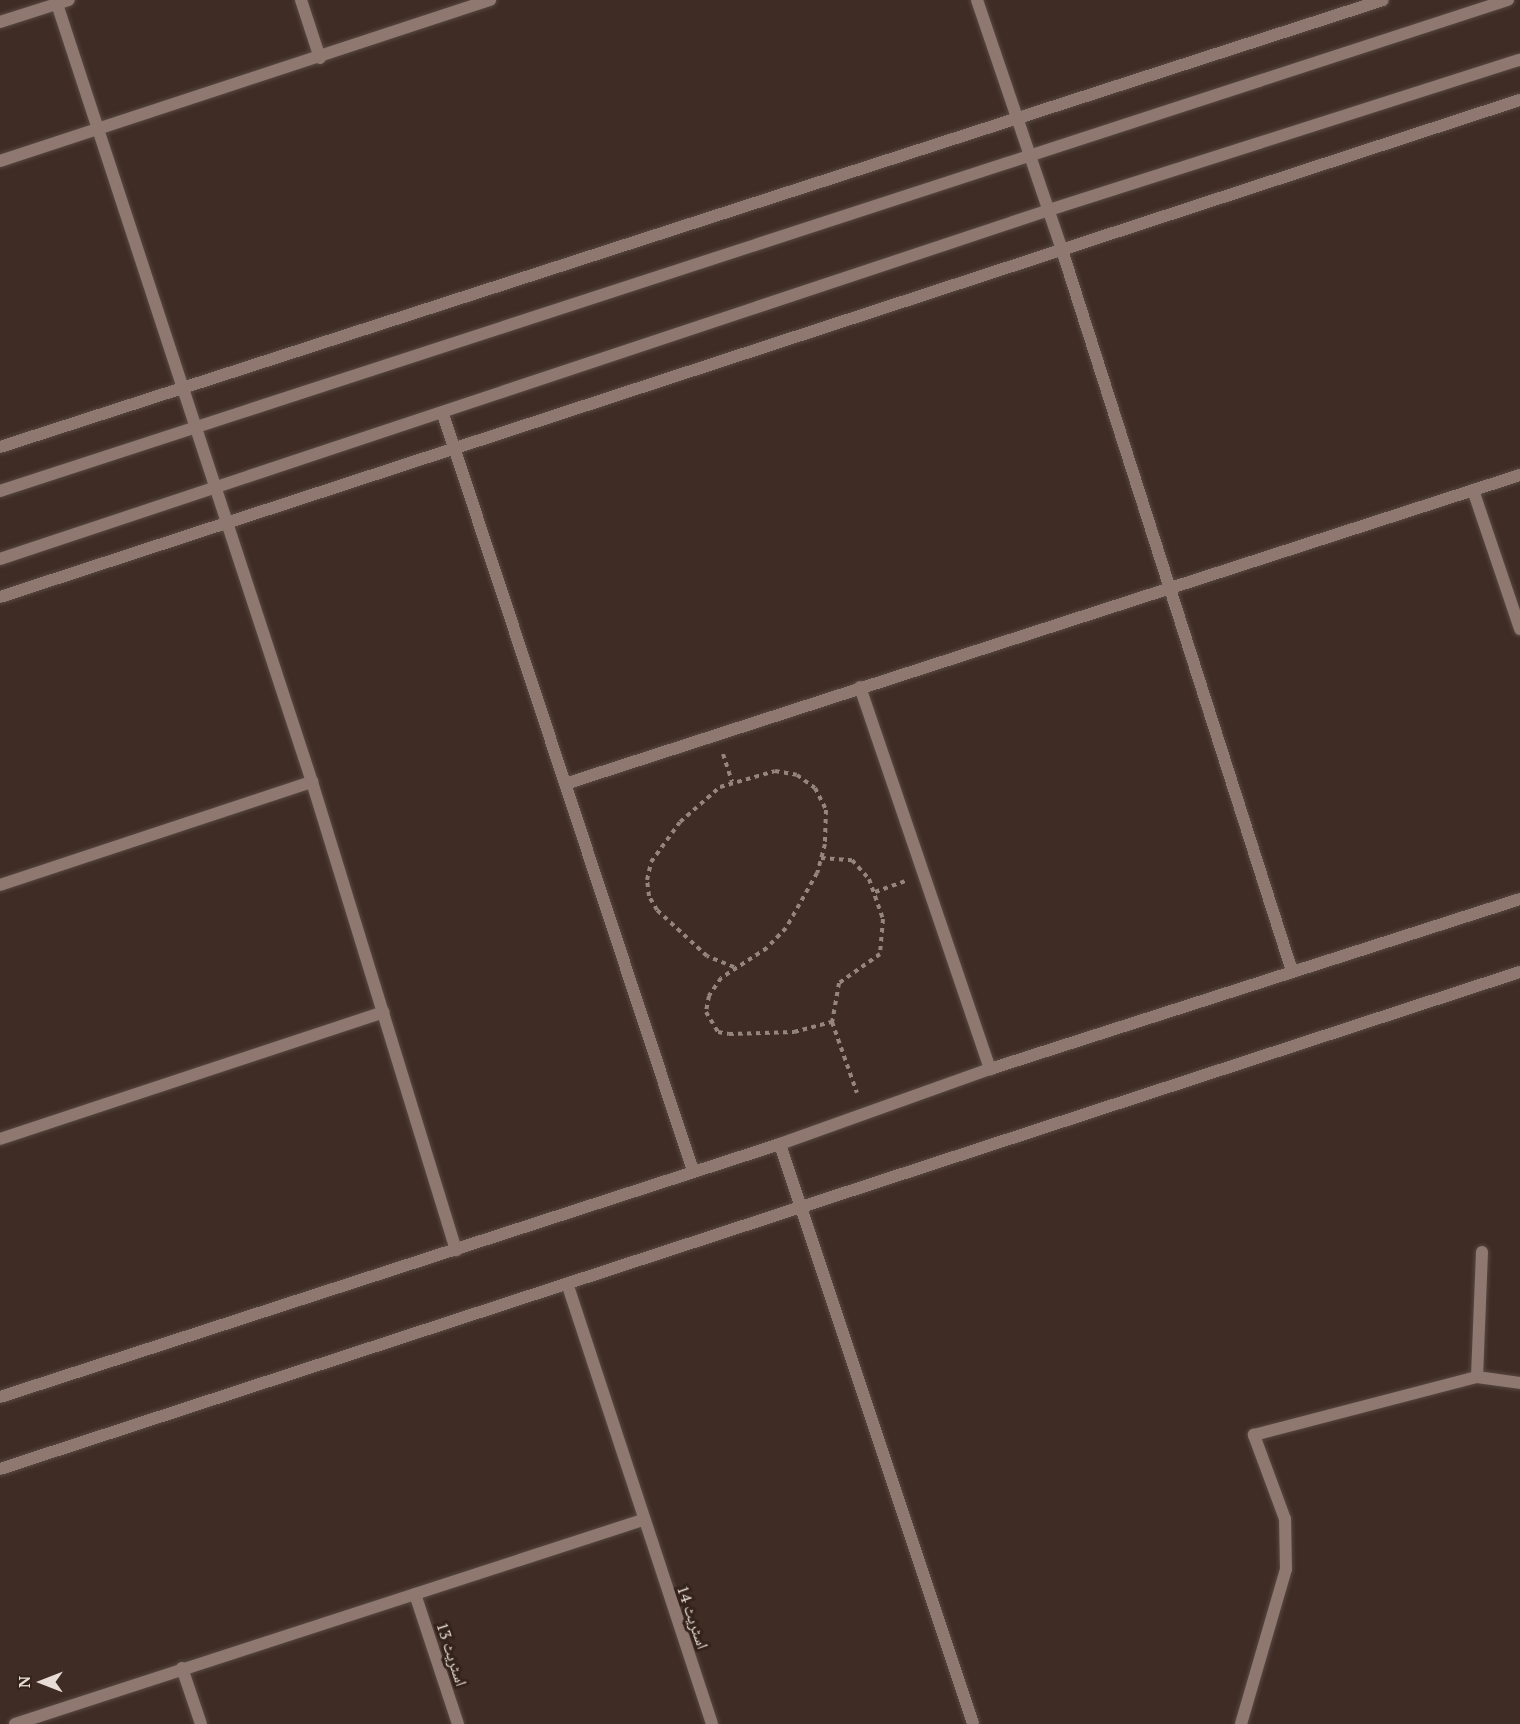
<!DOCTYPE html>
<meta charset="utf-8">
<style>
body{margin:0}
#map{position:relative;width:1520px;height:1724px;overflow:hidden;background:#3f2c25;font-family:"PT Serif","Noto Naskh Arabic",serif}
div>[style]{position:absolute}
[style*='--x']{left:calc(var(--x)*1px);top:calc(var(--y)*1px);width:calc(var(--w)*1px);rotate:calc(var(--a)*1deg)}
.path>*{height:4px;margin-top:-2px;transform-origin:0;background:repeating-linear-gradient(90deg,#94857f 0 4.5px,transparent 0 9px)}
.roads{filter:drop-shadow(0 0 2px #584842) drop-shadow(0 0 2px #584842)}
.minor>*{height:12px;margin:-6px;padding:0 6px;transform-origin:6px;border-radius:6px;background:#8e786f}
.tertiary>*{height:12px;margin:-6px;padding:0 6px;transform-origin:6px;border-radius:6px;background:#8e786f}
span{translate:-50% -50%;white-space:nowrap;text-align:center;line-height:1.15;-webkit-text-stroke:6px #34231b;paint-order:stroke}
.street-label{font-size:16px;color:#e8dcd7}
.north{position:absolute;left:12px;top:1652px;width:60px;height:60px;-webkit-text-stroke:4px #34231b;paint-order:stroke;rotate:270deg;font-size:16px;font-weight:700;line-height:24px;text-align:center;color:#e8dcd7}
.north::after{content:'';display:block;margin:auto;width:21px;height:27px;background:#e8dcd7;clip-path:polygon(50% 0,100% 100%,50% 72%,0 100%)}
</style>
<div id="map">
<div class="path">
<i style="--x:723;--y:754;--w:29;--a:72"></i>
<i style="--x:821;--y:858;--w:31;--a:4"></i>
<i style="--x:852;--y:860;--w:25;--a:48"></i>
<i style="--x:869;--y:879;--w:42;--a:70.7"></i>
<i style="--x:883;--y:919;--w:35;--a:95"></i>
<i style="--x:880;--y:954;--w:50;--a:144.7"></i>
<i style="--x:839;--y:983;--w:40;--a:100"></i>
<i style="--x:875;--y:892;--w:32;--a:-20"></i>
<i style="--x:734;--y:967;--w:29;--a:-158"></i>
<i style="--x:707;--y:956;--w:68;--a:-137.4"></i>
<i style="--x:657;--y:910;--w:16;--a:-120"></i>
<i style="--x:649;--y:896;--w:16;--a:-97"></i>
<i style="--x:647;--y:880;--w:18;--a:-77"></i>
<i style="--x:651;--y:862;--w:49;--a:-54.1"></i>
<i style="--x:680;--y:822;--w:53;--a:-41.2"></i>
<i style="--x:720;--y:787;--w:57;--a:-16.2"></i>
<i style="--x:775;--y:771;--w:22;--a:10"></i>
<i style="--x:797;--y:775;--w:22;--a:36"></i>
<i style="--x:815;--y:788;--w:25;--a:63"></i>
<i style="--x:826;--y:810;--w:34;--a:92"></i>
<i style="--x:825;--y:844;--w:30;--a:105"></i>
<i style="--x:817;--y:873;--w:63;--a:119.4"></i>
<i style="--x:786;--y:928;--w:28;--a:134"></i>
<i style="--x:767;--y:948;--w:55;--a:146.9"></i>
<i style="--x:721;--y:978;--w:22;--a:124"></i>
<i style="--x:709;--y:996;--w:16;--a:101"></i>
<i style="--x:706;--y:1012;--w:23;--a:59"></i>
<i style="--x:718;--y:1032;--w:11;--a:10"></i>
<i style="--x:729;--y:1034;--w:65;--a:-1.8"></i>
<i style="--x:794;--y:1032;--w:39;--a:-15"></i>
<i style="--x:832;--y:1022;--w:75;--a:70.6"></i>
</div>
<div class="roads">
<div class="minor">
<i style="--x:301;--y:0;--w:61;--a:71.9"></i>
<i style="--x:977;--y:0;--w:264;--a:71.2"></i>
<i style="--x:1062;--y:250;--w:757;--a:72.31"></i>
<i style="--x:57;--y:4;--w:819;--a:71.85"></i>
<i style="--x:312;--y:782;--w:490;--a:72.9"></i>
<i style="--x:0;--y:22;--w:72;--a:-17.7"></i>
<i style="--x:0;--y:161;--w:516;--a:-18.19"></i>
<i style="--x:443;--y:414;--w:797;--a:71.72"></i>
<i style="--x:0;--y:447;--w:1453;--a:-17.91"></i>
<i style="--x:1473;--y:490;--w:147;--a:71.3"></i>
<i style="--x:0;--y:597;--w:1599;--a:-18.11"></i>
<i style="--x:860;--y:687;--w:404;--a:71.2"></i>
<i style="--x:568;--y:783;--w:1001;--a:-17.93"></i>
<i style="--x:0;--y:885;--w:329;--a:-18.3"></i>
<i style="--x:0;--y:1139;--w:404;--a:-18.3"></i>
<i style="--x:780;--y:1144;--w:611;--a:71.59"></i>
<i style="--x:1482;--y:1252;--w:125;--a:92.3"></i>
<i style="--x:1477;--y:1377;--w:43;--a:7.9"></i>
<i style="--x:568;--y:1286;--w:461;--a:71.8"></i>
<i style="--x:415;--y:1594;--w:137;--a:71.7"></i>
<i style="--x:182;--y:1668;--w:59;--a:71.3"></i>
<i style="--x:15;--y:1724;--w:660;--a:-18"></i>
<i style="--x:1241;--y:1724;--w:161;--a:-73.8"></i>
<i style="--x:1286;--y:1569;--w:50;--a:-91.1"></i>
<i style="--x:1285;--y:1519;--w:90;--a:-110.3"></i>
<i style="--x:1254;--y:1435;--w:230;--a:-14.6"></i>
</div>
<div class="tertiary">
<i style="--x:0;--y:491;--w:1586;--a:-18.04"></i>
<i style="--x:0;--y:559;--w:1106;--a:-18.4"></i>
<i style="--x:1049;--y:210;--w:494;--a:-17.7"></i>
<i style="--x:0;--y:1397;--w:820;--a:-17.97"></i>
<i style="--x:780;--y:1144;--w:223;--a:-19.7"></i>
<i style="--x:990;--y:1069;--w:557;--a:-17.78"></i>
<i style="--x:0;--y:1469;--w:1599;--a:-18.11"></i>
</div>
</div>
<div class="street-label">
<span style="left:693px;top:1617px;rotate:71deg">اسٹریٹ 14</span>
<span style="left:452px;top:1654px;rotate:72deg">اسٹریٹ 13</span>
</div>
<div class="north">N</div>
</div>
